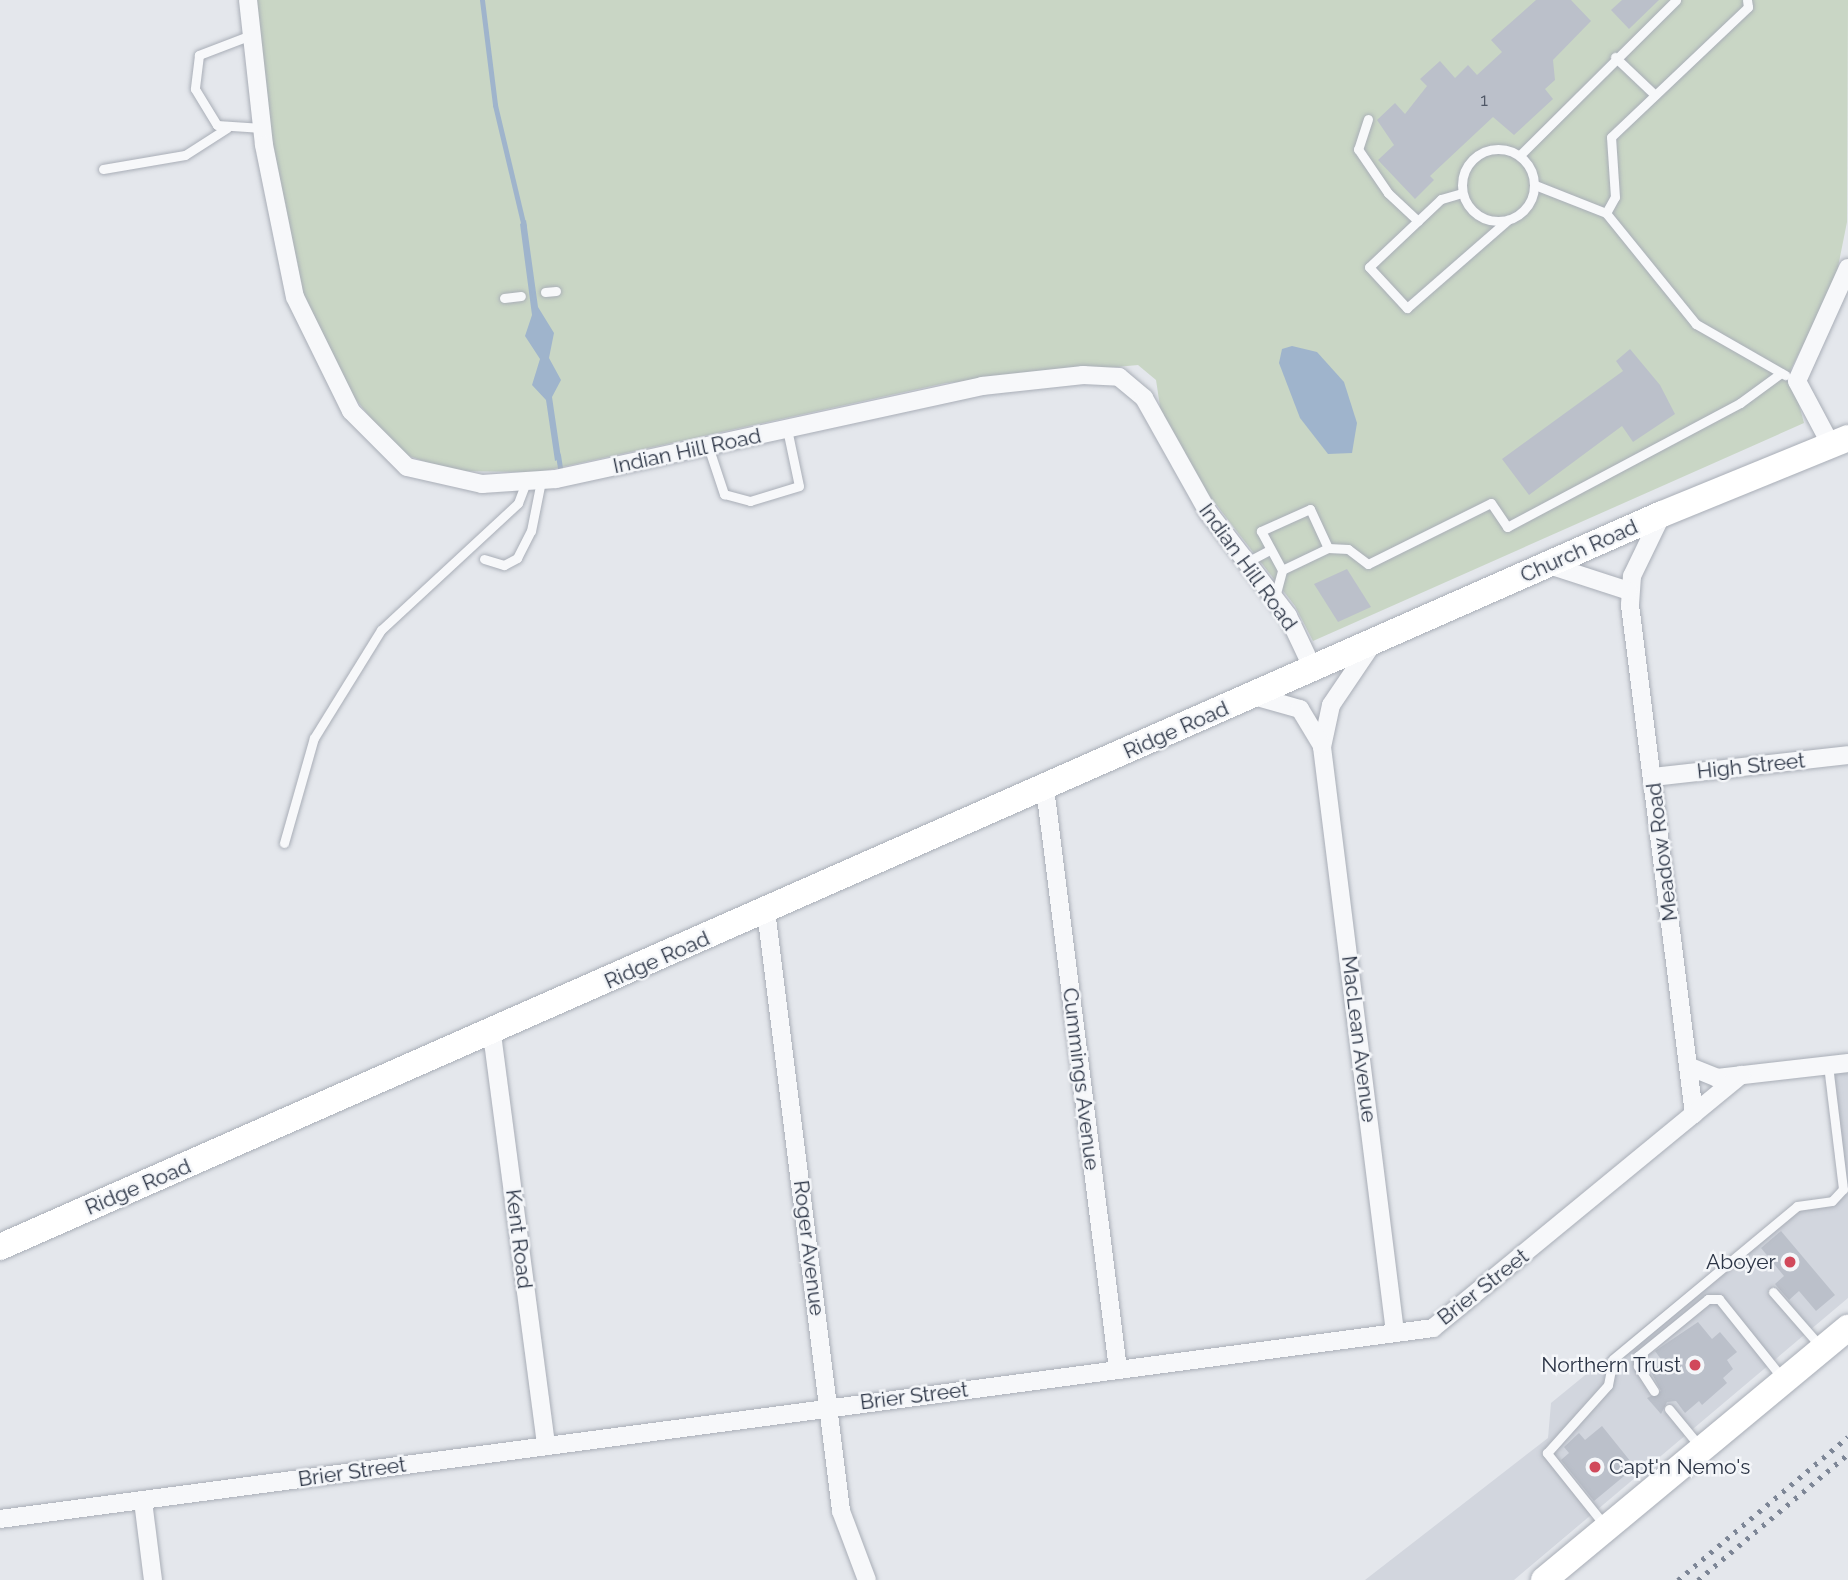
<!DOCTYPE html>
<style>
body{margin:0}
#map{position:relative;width:1848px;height:1580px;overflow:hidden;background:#e4e7ec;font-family:Raleway,sans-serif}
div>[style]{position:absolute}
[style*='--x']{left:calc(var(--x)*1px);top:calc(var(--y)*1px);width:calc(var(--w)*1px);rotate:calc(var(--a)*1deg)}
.built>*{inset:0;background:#d2d6de}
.green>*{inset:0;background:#c9d6c5}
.water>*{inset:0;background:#9fb4cc}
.stream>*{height:5px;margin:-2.5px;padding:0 2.5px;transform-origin:2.5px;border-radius:2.5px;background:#9fb4cc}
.building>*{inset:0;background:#bbc0ca}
.roads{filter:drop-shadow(0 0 2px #a9aeb7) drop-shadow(0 0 2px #a9aeb7)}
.lane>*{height:9px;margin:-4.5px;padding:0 4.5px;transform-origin:4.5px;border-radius:4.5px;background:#f7f8fa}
.lane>.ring{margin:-4.5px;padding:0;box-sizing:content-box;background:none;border:9px solid #f7f8fa;border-radius:50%}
.street>*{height:18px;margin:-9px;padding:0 9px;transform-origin:9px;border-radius:9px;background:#f7f8fa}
.secondary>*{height:26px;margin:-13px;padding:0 13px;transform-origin:13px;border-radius:13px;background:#fff}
.rail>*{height:5px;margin-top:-2.5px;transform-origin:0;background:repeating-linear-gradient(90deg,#7d8696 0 3.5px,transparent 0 10.5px)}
.dots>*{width:19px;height:19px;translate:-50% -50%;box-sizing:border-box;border:4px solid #f4f6f9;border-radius:50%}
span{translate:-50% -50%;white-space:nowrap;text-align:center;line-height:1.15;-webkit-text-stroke:5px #f4f6f9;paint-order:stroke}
.number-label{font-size:18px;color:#4f5766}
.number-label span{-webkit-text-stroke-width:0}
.street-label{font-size:21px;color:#2b3445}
.poi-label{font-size:21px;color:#2b3445}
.right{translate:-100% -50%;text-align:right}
.left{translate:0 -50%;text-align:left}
</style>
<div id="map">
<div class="built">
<i style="clip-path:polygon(1848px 1066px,1848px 1298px,1514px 1580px,1365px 1580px,1548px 1438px,1551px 1403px,1787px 1210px,1834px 1203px,1845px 1189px,1832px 1068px)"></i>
</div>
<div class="green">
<i style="clip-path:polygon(256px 0,1848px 0,1847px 222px,1835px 282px,1790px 371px,1804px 423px,1313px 641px,1295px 606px,1187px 467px,1161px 413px,1156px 380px,1138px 365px,946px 383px,539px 472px,451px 471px,398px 452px,345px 386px,301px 292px,272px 149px)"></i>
</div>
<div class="water">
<i style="clip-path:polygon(526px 220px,538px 307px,554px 333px,549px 358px,561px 380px,552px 397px,561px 458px,555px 461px,546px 400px,532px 385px,540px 359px,525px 336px,532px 315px,520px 224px)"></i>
<i style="clip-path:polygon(1292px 346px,1317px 352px,1344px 382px,1357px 423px,1352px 453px,1328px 454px,1300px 418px,1279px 363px,1282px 349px)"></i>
</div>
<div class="stream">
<i style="--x:482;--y:0;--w:106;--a:82.9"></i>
<i style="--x:495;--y:105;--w:125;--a:76.6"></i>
<i style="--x:558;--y:455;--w:13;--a:81"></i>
</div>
<div class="building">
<i style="clip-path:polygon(1536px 0,1571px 0,1591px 21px,1553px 60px,1555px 80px,1545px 89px,1553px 99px,1514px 135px,1493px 117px,1430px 176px,1434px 180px,1415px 199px,1378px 160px,1394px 145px,1377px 120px,1395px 103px,1405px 114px,1427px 86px,1420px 79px,1440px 61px,1455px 78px,1468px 65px,1477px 75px,1502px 52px,1491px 40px)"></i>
<i style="clip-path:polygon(1622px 0,1659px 0,1629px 29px,1611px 10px)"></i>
<i style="clip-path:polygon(1630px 349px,1660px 385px,1675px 414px,1633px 442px,1622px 426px,1529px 495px,1502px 459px,1623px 371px,1616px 361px)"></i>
<i style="clip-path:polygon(1347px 569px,1371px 607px,1338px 622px,1314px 584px)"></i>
<i style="clip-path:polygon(1781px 1231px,1835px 1295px,1816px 1311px,1799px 1291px,1789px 1300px,1775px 1284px,1784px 1276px,1761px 1248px)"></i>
<i style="clip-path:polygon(1698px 1322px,1712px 1339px,1720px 1332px,1737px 1352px,1727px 1360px,1733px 1369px,1723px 1378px,1727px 1383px,1702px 1405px,1699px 1401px,1685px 1413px,1676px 1401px,1667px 1402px,1661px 1414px,1647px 1398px,1661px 1391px,1651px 1372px,1663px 1362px,1655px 1351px)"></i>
<i style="clip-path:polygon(1602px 1426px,1635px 1467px,1594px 1501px,1561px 1460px,1569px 1453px,1564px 1447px,1579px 1433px,1585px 1440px)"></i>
</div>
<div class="roads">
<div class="lane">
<i style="--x:251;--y:35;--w:56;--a:159"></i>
<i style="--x:199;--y:55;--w:34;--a:97"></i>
<i style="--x:195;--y:89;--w:42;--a:58.6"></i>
<i style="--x:217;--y:125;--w:45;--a:3.8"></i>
<i style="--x:1615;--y:57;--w:55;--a:43.5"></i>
<i style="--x:1368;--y:119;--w:32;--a:108"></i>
<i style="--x:1358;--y:149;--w:53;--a:55.7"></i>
<i style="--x:1388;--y:193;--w:41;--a:43"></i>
<i class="ring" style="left:1462px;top:149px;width:63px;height:63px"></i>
<i style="--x:1520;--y:155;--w:220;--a:-44.8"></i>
<i style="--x:103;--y:169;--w:83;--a:-9.7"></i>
<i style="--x:185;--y:155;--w:50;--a:-32.7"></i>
<i style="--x:1535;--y:185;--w:76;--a:21.5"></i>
<i style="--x:1606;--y:213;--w:143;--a:51"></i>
<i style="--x:1696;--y:324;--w:103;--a:29.8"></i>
<i style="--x:1462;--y:193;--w:22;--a:164"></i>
<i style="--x:1441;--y:199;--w:99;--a:136.6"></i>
<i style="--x:1369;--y:267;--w:56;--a:47.2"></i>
<i style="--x:1407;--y:308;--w:134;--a:-41.1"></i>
<i style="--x:1606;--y:213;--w:18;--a:-61"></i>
<i style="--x:1615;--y:197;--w:60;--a:-93.8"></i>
<i style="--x:1611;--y:137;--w:189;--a:-43.5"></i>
<i style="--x:1748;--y:7;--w:7;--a:-98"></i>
<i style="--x:545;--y:292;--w:11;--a:-5"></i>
<i style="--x:504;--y:298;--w:17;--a:-7"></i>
<i style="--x:708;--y:446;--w:51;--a:71.6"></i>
<i style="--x:724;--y:494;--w:27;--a:15"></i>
<i style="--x:750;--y:501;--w:51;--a:-17"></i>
<i style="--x:799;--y:486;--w:58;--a:-101.9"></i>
<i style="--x:1328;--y:548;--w:43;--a:-114.8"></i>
<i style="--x:1310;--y:509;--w:54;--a:155.8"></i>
<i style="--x:1261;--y:531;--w:44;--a:61.7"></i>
<i style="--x:1282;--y:570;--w:51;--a:-25.6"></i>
<i style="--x:1328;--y:548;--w:20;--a:3"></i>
<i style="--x:1348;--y:549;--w:25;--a:37"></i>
<i style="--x:1368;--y:564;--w:137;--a:-26.4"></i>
<i style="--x:1491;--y:503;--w:29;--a:56"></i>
<i style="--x:1507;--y:527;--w:264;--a:-28"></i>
<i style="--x:1740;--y:403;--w:51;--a:-36.2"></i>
<i style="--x:484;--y:559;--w:21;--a:17"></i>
<i style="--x:504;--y:565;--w:15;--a:-28"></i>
<i style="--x:517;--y:558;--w:30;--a:-63"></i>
<i style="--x:531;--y:531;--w:51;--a:-78.7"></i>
<i style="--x:1247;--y:562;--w:26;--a:-28"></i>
<i style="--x:1275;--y:597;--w:28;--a:-75"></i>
<i style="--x:284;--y:843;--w:109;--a:-74.1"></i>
<i style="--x:314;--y:738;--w:127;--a:-58.2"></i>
<i style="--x:381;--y:630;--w:187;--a:-42.8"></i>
<i style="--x:518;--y:503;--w:22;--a:-69"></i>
<i style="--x:1773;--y:1292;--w:73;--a:48.9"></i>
<i style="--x:1654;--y:1391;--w:30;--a:-123"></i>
<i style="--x:1638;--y:1366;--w:10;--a:-90"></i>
<i style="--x:1638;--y:1356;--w:90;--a:-39.2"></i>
<i style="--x:1708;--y:1299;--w:11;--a:0"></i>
<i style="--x:1719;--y:1299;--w:102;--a:51.3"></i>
<i style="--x:1669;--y:1409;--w:50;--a:50.6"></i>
<i style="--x:1606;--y:1527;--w:95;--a:-128.6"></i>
<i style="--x:1547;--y:1453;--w:91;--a:-48.1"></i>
<i style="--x:1608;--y:1385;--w:26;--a:-79"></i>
<i style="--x:1613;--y:1359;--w:239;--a:-39.7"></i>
<i style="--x:1797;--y:1206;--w:35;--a:-8"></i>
<i style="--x:1832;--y:1201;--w:16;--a:-47"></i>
<i style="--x:1843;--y:1189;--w:125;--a:-96.9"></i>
</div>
<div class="street">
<i style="--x:248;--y:0;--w:146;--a:83.7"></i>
<i style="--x:264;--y:145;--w:155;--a:78.5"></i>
<i style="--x:295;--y:297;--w:127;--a:63.8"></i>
<i style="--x:351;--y:411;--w:79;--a:45"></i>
<i style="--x:407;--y:467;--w:77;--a:12.8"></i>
<i style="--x:482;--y:484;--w:74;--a:-3.9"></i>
<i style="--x:556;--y:479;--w:436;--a:-12.3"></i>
<i style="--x:982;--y:386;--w:102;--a:-6.2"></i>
<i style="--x:1083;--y:375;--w:36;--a:3"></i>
<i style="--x:1119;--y:377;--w:33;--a:40"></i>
<i style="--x:1144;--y:398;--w:131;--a:60.7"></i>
<i style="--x:1208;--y:512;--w:131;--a:52.4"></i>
<i style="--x:1288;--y:616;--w:59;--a:64.7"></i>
<i style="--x:1831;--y:445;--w:72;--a:-118"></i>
<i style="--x:1797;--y:381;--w:124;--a:-65.7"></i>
<i style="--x:1662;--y:514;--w:69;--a:115.8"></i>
<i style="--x:1632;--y:576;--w:29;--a:94"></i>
<i style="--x:1630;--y:605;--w:513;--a:82.83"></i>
<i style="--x:1549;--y:565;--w:84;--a:18"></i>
<i style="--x:1373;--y:643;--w:75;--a:124.1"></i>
<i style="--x:1331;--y:705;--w:43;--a:102.1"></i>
<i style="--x:1322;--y:747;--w:590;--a:82.89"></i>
<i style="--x:1254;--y:696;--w:48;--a:15.8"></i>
<i style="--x:1300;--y:709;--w:41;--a:59"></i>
<i style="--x:1653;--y:777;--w:196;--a:-6.4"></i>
<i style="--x:1045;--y:788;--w:586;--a:82.84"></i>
<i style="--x:766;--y:911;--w:605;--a:82.87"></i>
<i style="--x:841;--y:1511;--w:74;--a:69.4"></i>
<i style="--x:492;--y:1034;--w:415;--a:82.5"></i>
<i style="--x:1688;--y:1066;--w:31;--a:22"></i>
<i style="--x:1717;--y:1078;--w:132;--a:-6.5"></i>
<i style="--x:143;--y:1501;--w:80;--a:82.8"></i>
<i style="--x:0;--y:1519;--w:1446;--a:-7.59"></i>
<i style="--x:1433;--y:1328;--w:399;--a:-39.4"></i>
</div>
<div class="secondary">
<i style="--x:0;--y:1247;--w:1816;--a:-23.8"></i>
<i style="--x:1662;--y:514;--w:201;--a:-22.2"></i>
<i style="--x:1544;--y:1580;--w:395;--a:-39.7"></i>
</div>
</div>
<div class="rail">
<i style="--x:1678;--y:1580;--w:222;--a:-40.1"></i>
<i style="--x:1698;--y:1580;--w:196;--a:-40"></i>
</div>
<div class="dots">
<i style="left:1790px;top:1262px;background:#d1495b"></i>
<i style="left:1695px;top:1365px;background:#d1495b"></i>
<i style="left:1595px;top:1467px;background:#d1495b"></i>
</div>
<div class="number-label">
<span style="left:1484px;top:100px">1</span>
</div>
<div class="street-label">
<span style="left:687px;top:451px;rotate:-12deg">Indian Hill Road</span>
<span style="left:1579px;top:551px;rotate:-24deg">Church Road</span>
<span style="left:1248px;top:567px;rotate:54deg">Indian Hill Road</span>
<span style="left:1176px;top:730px;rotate:-24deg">Ridge Road</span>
<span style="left:1751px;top:766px;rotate:-6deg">High Street</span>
<span style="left:1662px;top:852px;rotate:-97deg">Meadow Road</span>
<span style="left:657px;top:960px;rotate:-24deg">Ridge Road</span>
<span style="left:1359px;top:1039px;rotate:83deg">MacLean Avenue</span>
<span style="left:1081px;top:1079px;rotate:83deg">Cummings Avenue</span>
<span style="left:138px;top:1187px;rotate:-23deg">Ridge Road</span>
<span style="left:519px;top:1239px;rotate:83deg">Kent Road</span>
<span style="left:809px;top:1248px;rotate:83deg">Roger Avenue</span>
<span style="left:1483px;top:1287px;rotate:-38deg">Brier Street</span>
<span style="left:914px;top:1396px;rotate:-7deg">Brier Street</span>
<span style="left:352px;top:1472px;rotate:-8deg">Brier Street</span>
</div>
<div class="poi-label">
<span class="right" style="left:1776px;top:1262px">Aboyer</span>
<span class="right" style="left:1681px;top:1365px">Northern Trust</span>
<span class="left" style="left:1609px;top:1467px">Capt'n Nemo's</span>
</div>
</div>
